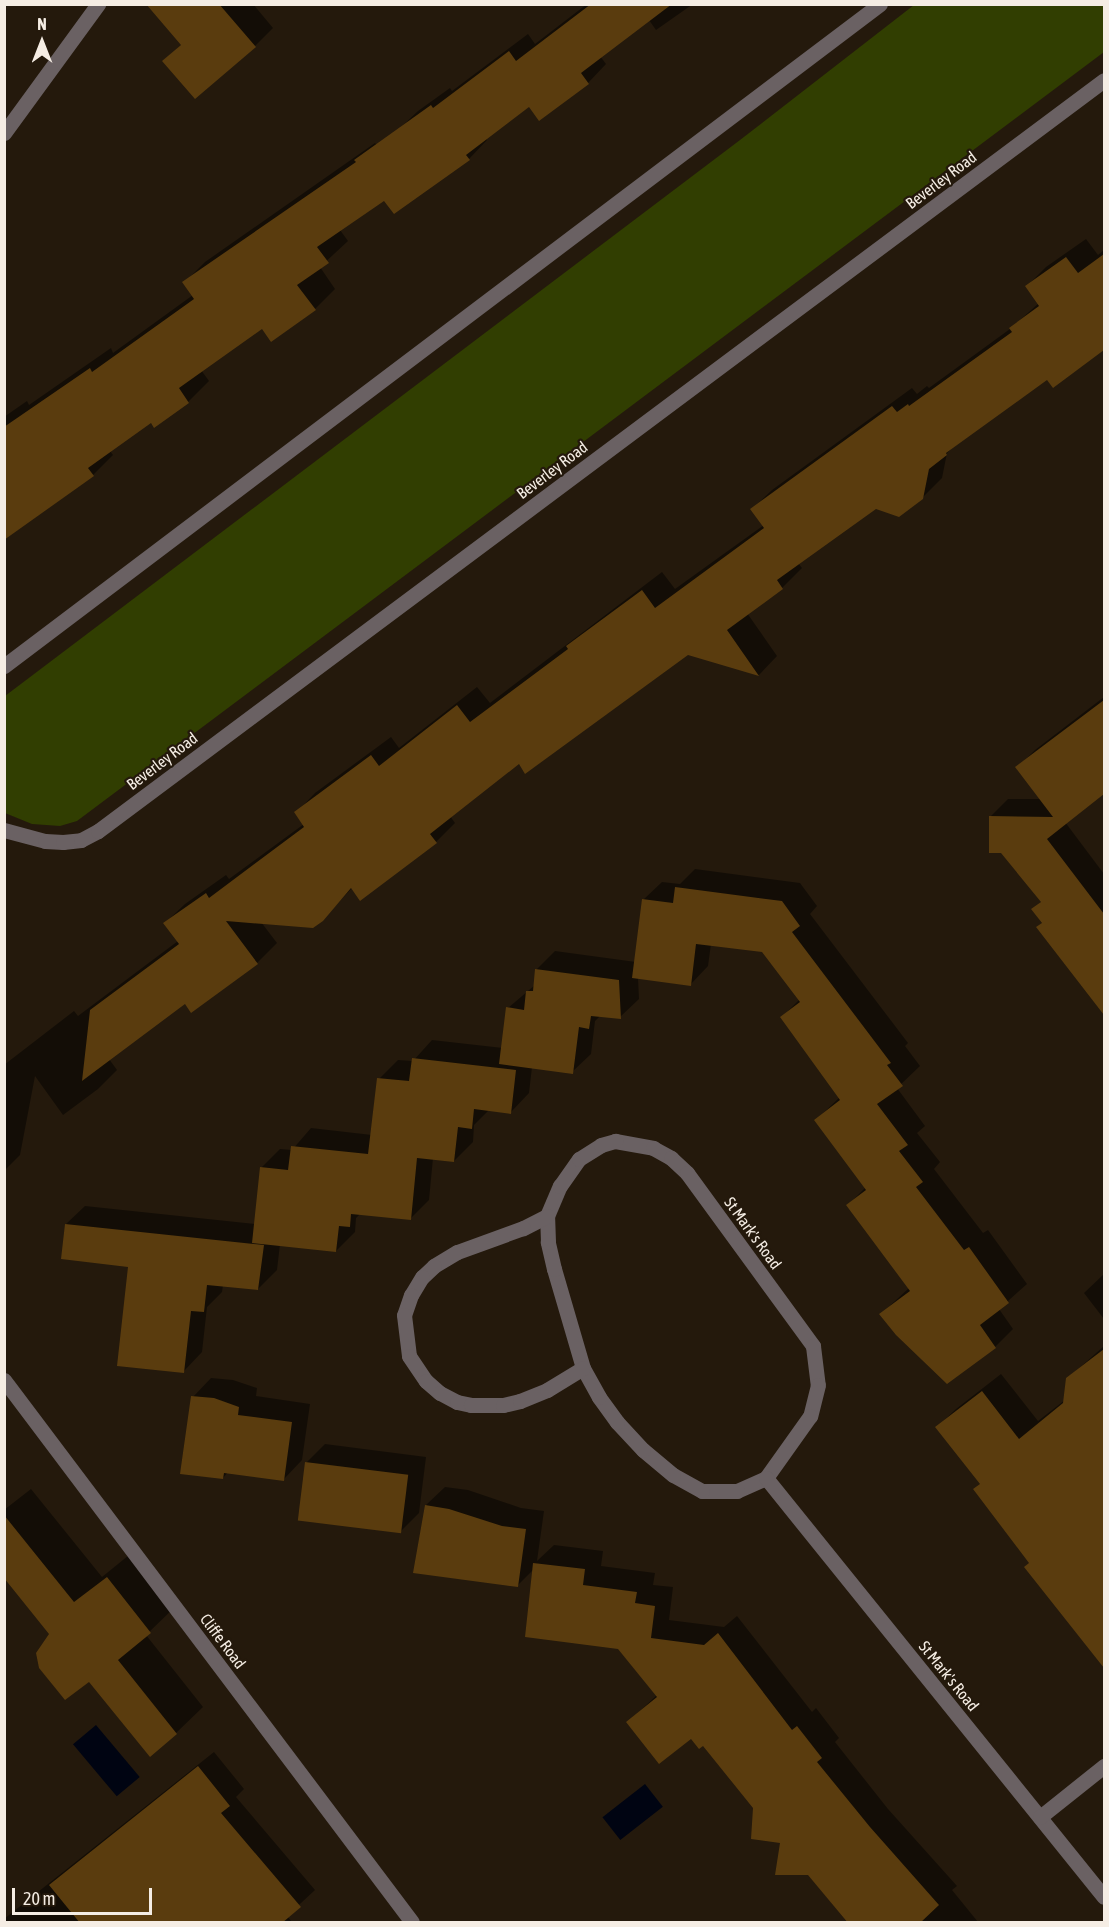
<!DOCTYPE html>
<style>
body{margin:0}
#map{position:relative;width:1109px;height:1927px;overflow:hidden;background:#24190c;font-family:"Asap Condensed",sans-serif}
div>[style]{position:absolute}
[style*='--x']{left:calc(var(--x)*1px);top:calc(var(--y)*1px);width:calc(var(--w)*1px);rotate:calc(var(--a)*1deg)}
.green>*{inset:0;background:#313e01}
.water>*{inset:0;background:#000412;transform-origin:0 0}
.shadow>*{inset:0;background:#0007}
.building>*{inset:0;background:#5a3c0e;transform-origin:0 0}
.street>*{height:15px;margin:-7.5px;padding:0 7.5px;transform-origin:7.5px;border-radius:7.5px;background:#6a6163}
span{translate:-50% -50%;white-space:nowrap;text-align:center;line-height:1.15;-webkit-text-stroke:4.5px #24190c;paint-order:stroke}
.street-label{font-size:16px;color:#f5ede4}
.frame{position:absolute;inset:0;border:6px solid #f5ede4;pointer-events:none}
.north{position:absolute;left:12px;top:12px;width:60px;height:60px;-webkit-text-stroke:4px #24190c;paint-order:stroke;rotate:0deg;font-size:16px;font-weight:700;line-height:24px;text-align:center;color:#f5ede4}
.north::after{content:'';display:block;margin:auto;width:21px;height:27px;background:#f5ede4;clip-path:polygon(50% 0,100% 100%,50% 72%,0 100%)}
.scale{position:absolute;left:12px;top:1888px;width:140px;height:27px;box-sizing:border-box;border:3px solid #f5ede4;border-top:0;padding-left:8px;font-size:18px;line-height:21px;white-space:nowrap;color:#f5ede4;-webkit-text-stroke:4px #24190c;paint-order:stroke}
</style>
<div id="map">
<div class="green">
<i style="clip-path:polygon(914px 5px,1104px 5px,1104px 52px,77px 821px,60px 826px,32px 824px,5px 813px,5px 696px,740px 140px)"></i>
</div>
<div class="water">
<i style="left:96px;top:1725px;width:68px;height:30px;rotate:50deg"></i>
<i style="left:645px;top:1784px;width:29px;height:54px;rotate:52deg"></i>
</div>
<div class="shadow">
<i style="clip-path:polygon(177px 4px,253px 4px,273px 28px,255px 46px,164px 61px,182px 44px)"></i>
<i style="clip-path:polygon(587px 4px,693px 4px,656px 30px,649px 20px,600px 56px,606px 64px,588px 83px,529px 105px,486px 138px,487px 140px,469px 159px,399px 129px,418px 111px,450px 88px,452px 91px,528px 34px,535px 44px)"></i>
<i style="clip-path:polygon(375px 143px,405px 179px,340px 230px,348px 241px,320px 267px,335px 289px,315px 309px,262px 326px,201px 370px,209px 381px,188px 402px,155px 425px,151px 421px,110px 451px,113px 455px,93px 475px,4px 538px,4px 417px,27px 401px,29px 405px,111px 348px,113px 353px,193px 295px,184px 283px,205px 262px)"></i>
<i style="clip-path:polygon(1086px 239px,1098px 255px,1104px 250px,1104px 349px,1053px 386px,1047px 377px,958px 442px,947px 453px,942px 478px,922px 498px,876px 507px,798px 563px,802px 568px,782px 588px,747px 613px,777px 656px,759px 675px,687px 653px,519px 762px,450px 816px,455px 823px,436px 842px,352px 888px,322px 920px,261px 922px,277px 943px,257px 963px,192px 1011px,185px 1002px,109px 1059px,117px 1070px,98px 1089px,63px 1115px,35px 1076px,20px 1155px,4px 1171px,4px 1065px,74px 1011px,78px 1016px,178px 941px,165px 923px,185px 904px,226px 875px,229px 879px,304px 824px,296px 813px,315px 793px,391px 737px,399px 748px,477px 687px,490px 703px,662px 572px,675px 589px,764px 525px,752px 509px,772px 490px,912px 388px,917px 394px,927px 386px,929px 388px,1010px 329px,1039px 303px,1027px 286px,1046px 267px)"></i>
<i style="clip-path:polygon(1104px 697px,1104px 790px,1065px 822px,1104px 874px,1104px 990px,1094px 999px,1033px 910px,1042px 901px,991px 816px,1008px 799px,1041px 799px,1017px 768px,1035px 750px)"></i>
<i style="clip-path:polygon(695px 869px,800px 883px,817px 906px,810px 914px,908px 1043px,905px 1046px,920px 1066px,897px 1088px,925px 1126px,917px 1133px,940px 1162px,934px 1169px,983px 1233px,988px 1230px,1027px 1284px,999px 1309px,1013px 1329px,995px 1347px,881px 1314px,909px 1288px,848px 1205px,866px 1187px,816px 1120px,840px 1097px,782px 1017px,800px 999px,763px 951px,711px 944px,708px 966px,690px 985px,638px 978px,639px 999px,620px 1017px,601px 1015px,595px 1021px,591px 1054px,572px 1072px,532px 1067px,529px 1093px,511px 1112px,490px 1109px,474px 1125px,473px 1142px,454px 1161px,433px 1158px,429px 1200px,411px 1218px,361px 1213px,356px 1218px,355px 1232px,336px 1251px,280px 1244px,277px 1270px,258px 1289px,223px 1285px,222px 1292px,207px 1307px,202px 1352px,184px 1371px,130px 1266px,66px 1224px,85px 1206px,255px 1224px,261px 1168px,280px 1149px,292px 1150px,311px 1128px,372px 1135px,379px 1079px,398px 1060px,413px 1061px,432px 1040px,503px 1048px,508px 1008px,535px 985px,536px 970px,555px 951px,636px 962px,643px 900px,662px 882px,680px 884px)"></i>
<i style="clip-path:polygon(1104px 1274px,1104px 1319px,1084px 1293px)"></i>
<i style="clip-path:polygon(1104px 1346px,1104px 1666px,1026px 1567px,1031px 1562px,981px 1483px,937px 1427px,956px 1409px,1001px 1374px,1038px 1421px,1065px 1400px,1067px 1379px)"></i>
<i style="clip-path:polygon(211px 1378px,233px 1380px,257px 1388px,256px 1396px,310px 1404px,302px 1460px,284px 1479px,228px 1472px,223px 1478px,193px 1397px)"></i>
<i style="clip-path:polygon(325px 1444px,426px 1457px,419px 1513px,400px 1532px,306px 1463px)"></i>
<i style="clip-path:polygon(445px 1487px,468px 1490px,521px 1508px,544px 1511px,537px 1561px,554px 1545px,603px 1551px,601px 1566px,655px 1573px,653px 1585px,673px 1587px,669px 1620px,724px 1627px,737px 1616px,812px 1712px,816px 1708px,839px 1738px,835px 1742px,888px 1809px,957px 1886px,952px 1890px,978px 1922px,847px 1922px,703px 1744px,691px 1737px,628px 1722px,657px 1695px,619px 1647px,534px 1569px,518px 1585px,426px 1505px)"></i>
<i style="clip-path:polygon(31px 1489px,102px 1577px,134px 1551px,177px 1605px,146px 1635px,203px 1707px,176px 1733px,51px 1634px,4px 1575px,4px 1510px)"></i>
<i style="clip-path:polygon(214px 1752px,244px 1789px,236px 1797px,315px 1890px,287px 1916px,292px 1922px,4px 1922px,4px 1919px)"></i>
</div>
<div class="building">
<i style="clip-path:polygon(146px 4px,219px 4px,256px 47px,195px 99px,162px 61px,181px 45px)"></i>
<i style="clip-path:polygon(591px 4px,672px 4px,581px 73px,589px 84px,539px 121px,529px 107px,466px 155px,470px 160px,394px 214px,384px 201px,317px 247px,329px 263px,297px 285px,316px 310px,271px 342px,262px 329px,179px 388px,189px 403px,154px 428px,151px 423px,88px 468px,94px 476px,4px 540px,4px 427px,90px 368px,92px 372px,194px 299px,182px 282px,356px 162px,354px 160px,431px 105px,433px 108px,509px 51px,516px 61px)"></i>
<i style="clip-path:polygon(1104px 254px,1104px 350px,1053px 388px,1047px 380px,946px 453px,947px 455px,929px 469px,923px 499px,899px 517px,876px 509px,777px 580px,783px 589px,727px 630px,759px 676px,688px 655px,525px 774px,519px 764px,430px 834px,437px 843px,360px 901px,351px 888px,323px 921px,313px 928px,226px 921px,258px 964px,191px 1013px,185px 1004px,82px 1081px,90px 1010px,179px 944px,163px 923px,206px 893px,209px 898px,304px 827px,294px 812px,371px 755px,379px 766px,457px 705px,470px 722px,568px 649px,566px 646px,642px 590px,655px 608px,764px 528px,750px 509px,892px 406px,897px 412px,908px 404px,909px 406px,1012px 332px,1009px 328px,1039px 306px,1025px 286px,1066px 257px,1078px 273px)"></i>
<i style="clip-path:polygon(1104px 700px,1104px 794px,1047px 839px,1104px 914px,1104px 1015px,1036px 927px,1042px 923px,1031px 909px,1041px 902px,1001px 853px,989px 853px,989px 816px,1053px 817px,1015px 767px)"></i>
<i style="clip-path:polygon(675px 887px,782px 901px,800px 926px,792px 932px,891px 1063px,887px 1065px,903px 1086px,877px 1104px,908px 1145px,899px 1151px,923px 1182px,916px 1187px,964px 1250px,969px 1247px,1009px 1303px,980px 1325px,996px 1348px,947px 1384px,896px 1335px,879px 1314px,910px 1291px,846px 1205px,866px 1190px,814px 1120px,840px 1100px,780px 1017px,800px 1002px,762px 952px,696px 944px,691px 986px,632px 978px,642px 899px,673px 903px)"></i>
<i style="clip-path:polygon(535px 969px,619px 980px,621px 1019px,591px 1016px,589px 1029px,579px 1027px,573px 1074px,499px 1064px,506px 1007px,524px 1010px,526px 991px,533px 991px)"></i>
<i style="clip-path:polygon(412px 1058px,516px 1070px,511px 1114px,474px 1109px,472px 1129px,458px 1127px,454px 1162px,417px 1158px,411px 1220px,351px 1214px,350px 1227px,339px 1226px,336px 1252px,252px 1243px,260px 1167px,288px 1170px,291px 1146px,368px 1154px,377px 1078px,409px 1081px)"></i>
<i style="clip-path:polygon(65px 1224px,264px 1245px,258px 1290px,207px 1285px,204px 1312px,191px 1311px,184px 1373px,117px 1366px,128px 1267px,61px 1259px)"></i>
<i style="clip-path:polygon(1104px 1349px,1104px 1668px,1024px 1567px,1029px 1563px,973px 1489px,980px 1484px,935px 1427px,982px 1391px,1019px 1439px,1063px 1403px,1066px 1378px)"></i>
<i style="clip-path:polygon(191px 1396px,214px 1398px,239px 1407px,238px 1415px,292px 1422px,284px 1481px,224px 1473px,223px 1479px,180px 1474px)"></i>
<i style="left:305px;top:1462px;width:104px;height:59px;rotate:7deg"></i>
<i style="clip-path:polygon(425px 1505px,449px 1509px,502px 1526px,526px 1529px,518px 1587px,413px 1573px)"></i>
<i style="clip-path:polygon(4px 1515px,74px 1602px,107px 1577px,151px 1633px,118px 1660px,177px 1734px,150px 1757px,89px 1682px,65px 1700px,39px 1668px,36px 1653px,49px 1634px,4px 1578px)"></i>
<i style="clip-path:polygon(533px 1563px,585px 1569px,583px 1585px,637px 1592px,635px 1603px,655px 1606px,651px 1638px,704px 1645px,718px 1633px,792px 1730px,797px 1726px,822px 1758px,817px 1762px,870px 1827px,939px 1905px,920px 1923px,848px 1923px,808px 1875px,775px 1875px,780px 1843px,751px 1839px,753px 1808px,703px 1746px,699px 1749px,691px 1739px,659px 1764px,626px 1722px,657px 1697px,618px 1649px,525px 1637px)"></i>
<i style="clip-path:polygon(198px 1766px,230px 1806px,221px 1813px,301px 1907px,282px 1923px,80px 1923px,49px 1885px)"></i>
</div>
<div class="street">
<i style="--x:4;--y:133;--w:160;--a:-53.9"></i>
<i style="--x:4;--y:666;--w:1098;--a:-37.08"></i>
<i style="--x:4;--y:830;--w:42;--a:15"></i>
<i style="--x:45;--y:841;--w:18;--a:3"></i>
<i style="--x:63;--y:842;--w:18;--a:-6"></i>
<i style="--x:81;--y:840;--w:19;--a:-28"></i>
<i style="--x:98;--y:831;--w:1255;--a:-36.74"></i>
<i style="--x:615;--y:1141;--w:39;--a:10"></i>
<i style="--x:653;--y:1148;--w:21;--a:29"></i>
<i style="--x:671;--y:1158;--w:22;--a:43"></i>
<i style="--x:687;--y:1173;--w:214;--a:53.9"></i>
<i style="--x:813;--y:1346;--w:39;--a:83"></i>
<i style="--x:818;--y:1385;--w:32;--a:104"></i>
<i style="--x:810;--y:1416;--w:76;--a:125.4"></i>
<i style="--x:766;--y:1478;--w:32;--a:156"></i>
<i style="--x:737;--y:1491;--w:35;--a:180"></i>
<i style="--x:702;--y:1491;--w:33;--a:-151"></i>
<i style="--x:673;--y:1475;--w:39;--a:-140"></i>
<i style="--x:643;--y:1450;--w:38;--a:-133"></i>
<i style="--x:617;--y:1422;--w:31;--a:-126"></i>
<i style="--x:599;--y:1397;--w:33;--a:-119"></i>
<i style="--x:583;--y:1368;--w:103;--a:-106.3"></i>
<i style="--x:554;--y:1269;--w:28;--a:-103"></i>
<i style="--x:548;--y:1242;--w:26;--a:-92"></i>
<i style="--x:547;--y:1216;--w:33;--a:-67"></i>
<i style="--x:560;--y:1186;--w:33;--a:-55"></i>
<i style="--x:579;--y:1159;--w:26;--a:-32"></i>
<i style="--x:601;--y:1145;--w:15;--a:-16"></i>
<i style="--x:547;--y:1216;--w:27;--a:153"></i>
<i style="--x:523;--y:1228;--w:70;--a:160"></i>
<i style="--x:457;--y:1252;--w:27;--a:149"></i>
<i style="--x:434;--y:1266;--w:16;--a:137"></i>
<i style="--x:422;--y:1277;--w:21;--a:121"></i>
<i style="--x:411;--y:1295;--w:21;--a:109"></i>
<i style="--x:404;--y:1315;--w:41;--a:83"></i>
<i style="--x:409;--y:1356;--w:30;--a:56"></i>
<i style="--x:426;--y:1381;--w:18;--a:41"></i>
<i style="--x:440;--y:1393;--w:19;--a:28"></i>
<i style="--x:457;--y:1402;--w:14;--a:12"></i>
<i style="--x:471;--y:1405;--w:32;--a:0"></i>
<i style="--x:503;--y:1405;--w:17;--a:-13"></i>
<i style="--x:520;--y:1401;--w:29;--a:-22"></i>
<i style="--x:547;--y:1390;--w:42;--a:-31.4"></i>
<i style="--x:4;--y:1380;--w:678;--a:53.03"></i>
<i style="--x:766;--y:1478;--w:538;--a:51.11"></i>
<i style="--x:1040;--y:1817;--w:82;--a:-38.6"></i>
</div>
<div class="street-label">
<span style="left:941px;top:180px;rotate:-37deg">Beverley Road</span>
<span style="left:552px;top:470px;rotate:-37deg">Beverley Road</span>
<span style="left:162px;top:761px;rotate:-37deg">Beverley Road</span>
<span style="left:753px;top:1233px;rotate:54deg">St Mark's Road</span>
<span style="left:223px;top:1641px;rotate:53deg">Cliffe Road</span>
<span style="left:949px;top:1676px;rotate:51deg">St Mark's Road</span>
</div>
<div class="frame"></div>
<div class="north">N</div>
<div class="scale">20 m</div>
</div>
